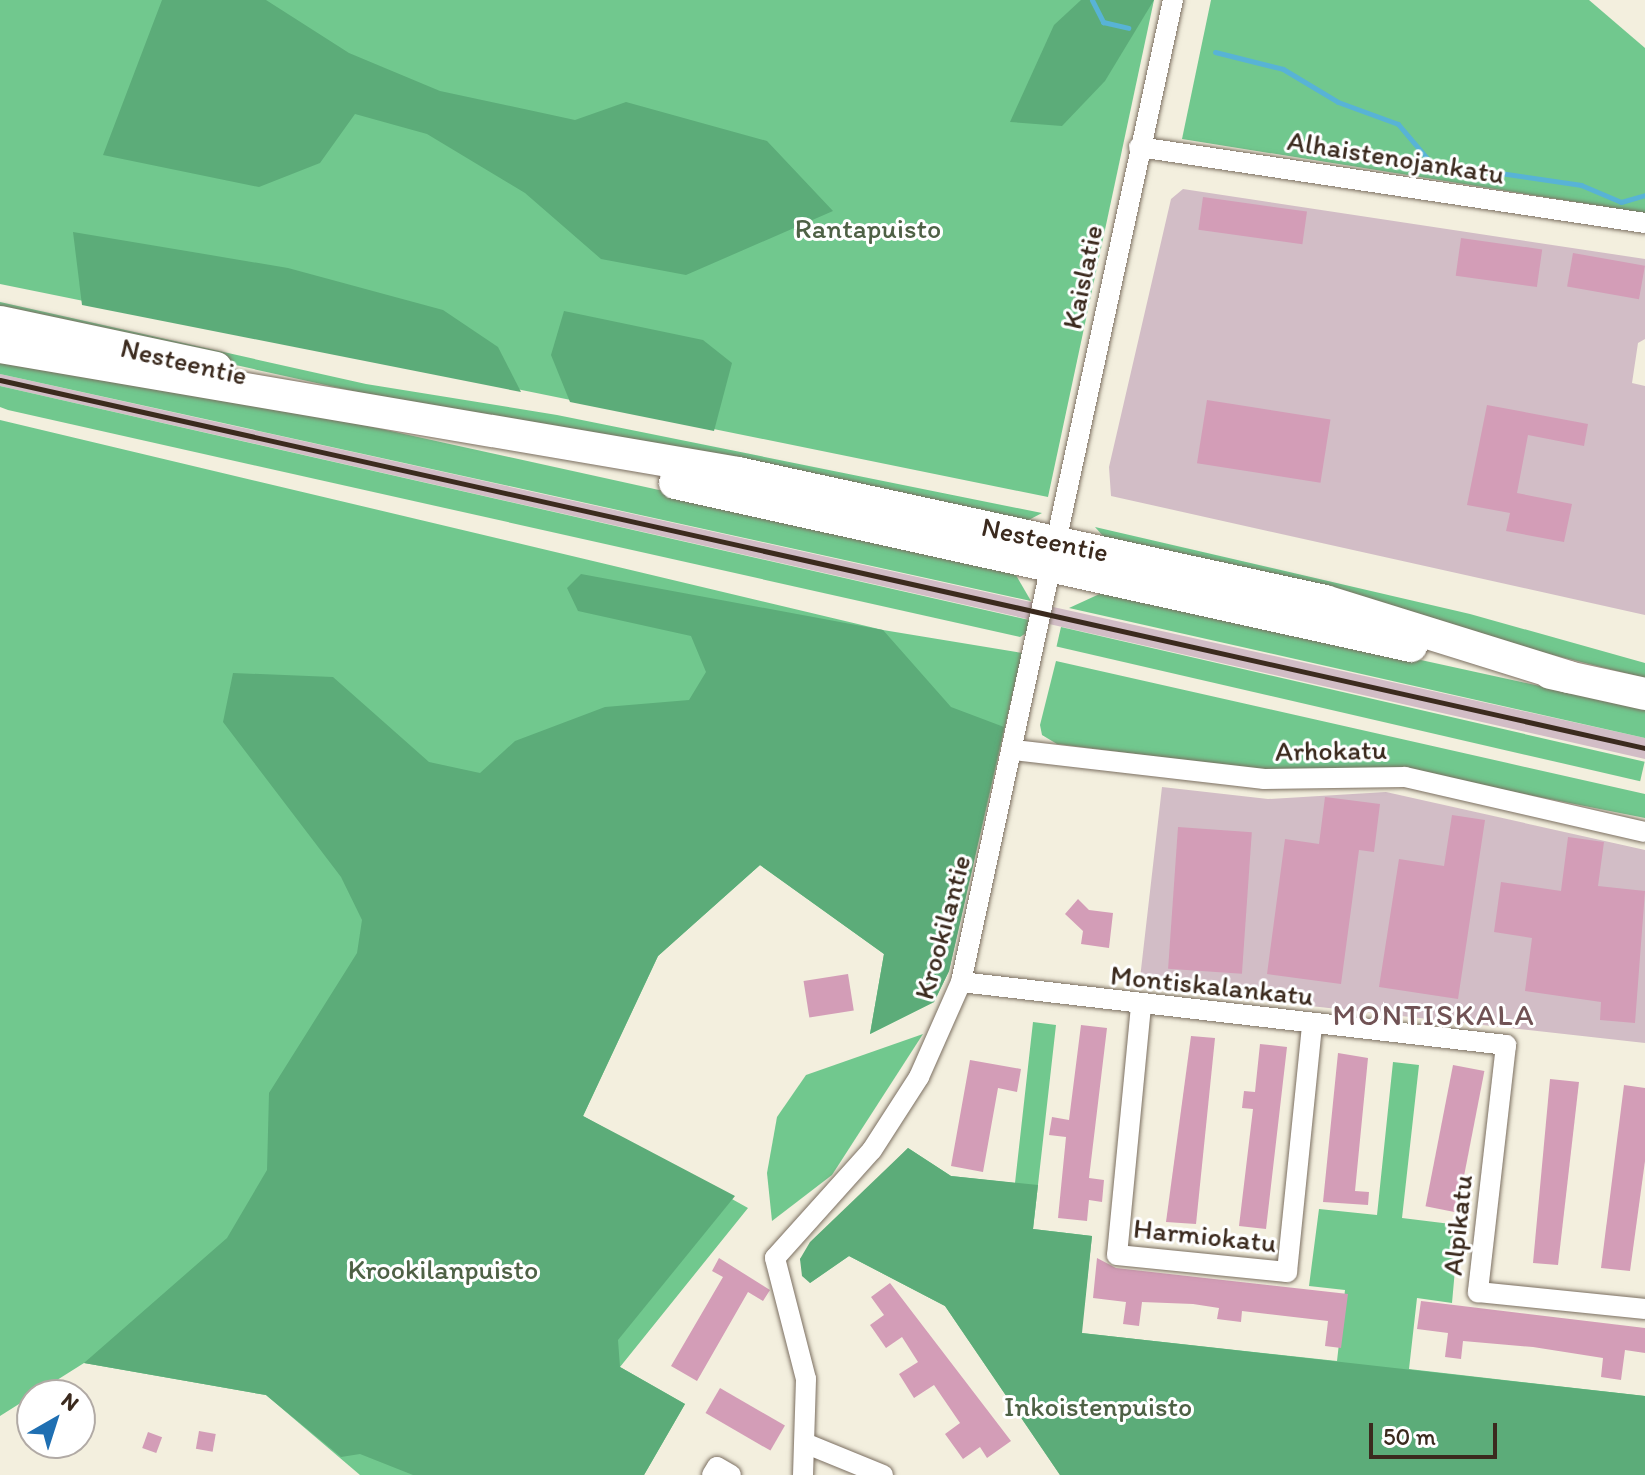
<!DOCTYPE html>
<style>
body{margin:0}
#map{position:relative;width:1645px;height:1475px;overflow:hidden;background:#f3efde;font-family:Itim,sans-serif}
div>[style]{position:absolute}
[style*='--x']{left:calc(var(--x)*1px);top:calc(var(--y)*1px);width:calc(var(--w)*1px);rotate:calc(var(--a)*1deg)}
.industrial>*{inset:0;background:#d2bdc6}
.green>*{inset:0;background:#71c88e;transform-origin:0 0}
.forest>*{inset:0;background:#5cac79}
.stream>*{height:5px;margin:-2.5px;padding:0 2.5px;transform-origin:2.5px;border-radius:2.5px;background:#58b3d6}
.building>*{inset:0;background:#d39db7;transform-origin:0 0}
.roads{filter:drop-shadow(0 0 2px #7b6f61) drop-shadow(0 0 2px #7b6f61)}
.street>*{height:20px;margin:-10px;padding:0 10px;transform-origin:10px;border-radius:10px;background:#fff}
.primary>*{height:32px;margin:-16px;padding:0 16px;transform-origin:16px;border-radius:16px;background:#fff}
.rail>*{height:5px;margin:-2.5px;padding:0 2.5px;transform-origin:2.5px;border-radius:2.5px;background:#3b2a1e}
span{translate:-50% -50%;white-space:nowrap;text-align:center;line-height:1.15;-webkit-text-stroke:6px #fff;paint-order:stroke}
.street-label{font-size:28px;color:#3b2a1e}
.park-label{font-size:28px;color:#4e6145}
.neighbourhood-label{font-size:30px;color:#705254;letter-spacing:2px}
.north{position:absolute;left:16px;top:1379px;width:80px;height:80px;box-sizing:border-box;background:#fff;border:2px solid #b1aaa5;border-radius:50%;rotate:39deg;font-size:22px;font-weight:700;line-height:32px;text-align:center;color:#3b2a1e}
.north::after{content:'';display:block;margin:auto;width:28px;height:36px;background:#1f6fb2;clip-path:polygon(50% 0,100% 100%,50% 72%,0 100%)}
.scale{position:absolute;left:1369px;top:1423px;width:128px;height:36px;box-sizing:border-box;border:4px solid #3b2a1e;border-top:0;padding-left:10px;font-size:24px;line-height:28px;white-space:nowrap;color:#3b2a1e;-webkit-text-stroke:6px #fff;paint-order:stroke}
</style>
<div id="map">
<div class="industrial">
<i style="clip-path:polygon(1183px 189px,1645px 259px,1645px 339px,1638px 343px,1632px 383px,1645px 386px,1645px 615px,1111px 496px,1109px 467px,1171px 199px)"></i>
<i style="clip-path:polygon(0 374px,1645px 738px,1645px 759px,0 386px)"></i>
<i style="clip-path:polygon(1162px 787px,1268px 799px,1386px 792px,1645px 850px,1645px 1043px,1139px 987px)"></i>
</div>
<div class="green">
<i style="clip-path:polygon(0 0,1154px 0,1048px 497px,0 284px)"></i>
<i style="clip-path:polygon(1211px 0,1589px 0,1645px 48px,1645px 213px,1182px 139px)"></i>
<i style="clip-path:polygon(0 302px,366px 384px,557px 415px,1042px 513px,1021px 524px,362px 393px,0 313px)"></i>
<i style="clip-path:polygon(0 361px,327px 417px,900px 543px,1013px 570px,1031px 601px,0 374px)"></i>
<i style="clip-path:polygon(0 386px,1029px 620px,1028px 632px,1020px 637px,8px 410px,0 407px)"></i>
<i style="clip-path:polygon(0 420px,883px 630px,1022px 653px,949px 971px,934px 1002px,870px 1034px,884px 954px,760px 865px,658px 956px,583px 1116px,748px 1208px,620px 1367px,685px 1404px,644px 1475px,360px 1475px,266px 1395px,84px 1363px,0 1416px)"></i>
<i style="clip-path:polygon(1095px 527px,1470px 614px,1645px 663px,1645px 678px,1111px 545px)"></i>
<i style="clip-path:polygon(1106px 591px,1645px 709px,1645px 738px,1069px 608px)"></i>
<i style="left:1061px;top:627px;width:599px;height:20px;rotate:13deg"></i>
<i style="clip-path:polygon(1056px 661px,1645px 794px,1645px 818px,1399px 769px,1276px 772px,1057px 744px,1042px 735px,1040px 725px)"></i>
<i style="clip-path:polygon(1033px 1022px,1056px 1025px,1033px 1229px,1092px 1236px,1081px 1333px,1337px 1361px,1345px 1290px,1309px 1286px,1319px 1209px,1377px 1215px,1393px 1062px,1419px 1065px,1402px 1218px,1459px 1225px,1452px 1303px,1417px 1298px,1409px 1369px,1645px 1396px,1645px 1475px,1060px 1475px,945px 1306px,849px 1256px,810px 1283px,800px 1259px,908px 1148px,951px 1176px,1015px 1183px)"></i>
<i style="clip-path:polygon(923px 1034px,832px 1175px,772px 1221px,767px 1173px,777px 1117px,806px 1075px)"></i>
</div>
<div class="forest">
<i style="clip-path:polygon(162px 0,266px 0,349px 53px,440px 91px,575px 120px,626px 102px,767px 141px,833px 211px,686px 275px,601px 259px,525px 193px,427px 134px,355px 114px,320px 163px,259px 187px,103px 155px)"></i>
<i style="clip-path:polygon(1081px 0,1154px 0,1105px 81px,1062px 126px,1010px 122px,1054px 25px)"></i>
<i style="clip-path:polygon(73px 232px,288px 268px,443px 310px,498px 347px,521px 392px,82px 305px)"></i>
<i style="clip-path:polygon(564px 311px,703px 340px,732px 363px,714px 431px,570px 402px,551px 355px)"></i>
<i style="clip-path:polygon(581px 574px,883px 630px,951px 707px,1004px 727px,949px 971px,934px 1002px,870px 1034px,884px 954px,760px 865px,658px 956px,583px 1116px,735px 1196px,618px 1340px,620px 1367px,685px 1404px,644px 1475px,413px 1475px,360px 1454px,341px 1457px,266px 1395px,84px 1363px,227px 1238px,267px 1170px,269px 1093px,357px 953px,362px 920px,341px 877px,223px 722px,233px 673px,333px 677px,429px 762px,480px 773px,515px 741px,605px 707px,689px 700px,706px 672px,691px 636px,578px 611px,567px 588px)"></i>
<i style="clip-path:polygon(908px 1148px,951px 1176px,1038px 1185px,1033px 1229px,1092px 1236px,1082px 1333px,1645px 1396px,1645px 1475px,1060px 1475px,945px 1306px,849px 1256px,810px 1283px,802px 1276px,800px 1259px,810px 1242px)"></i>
</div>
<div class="stream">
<i style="--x:1092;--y:0;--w:25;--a:63"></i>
<i style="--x:1103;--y:22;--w:26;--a:13"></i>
<i style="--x:1215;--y:52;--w:70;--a:14"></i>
<i style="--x:1283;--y:69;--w:64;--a:31"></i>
<i style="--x:1338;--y:102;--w:64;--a:20.1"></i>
<i style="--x:1398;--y:124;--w:51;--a:49.8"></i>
<i style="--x:1431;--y:163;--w:152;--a:8.3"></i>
<i style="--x:1581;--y:185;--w:43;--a:23"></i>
<i style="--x:1621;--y:202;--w:25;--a:-16"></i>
</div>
<div class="building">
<i style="left:1203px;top:197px;width:105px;height:33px;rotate:8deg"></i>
<i style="left:1461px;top:238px;width:82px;height:38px;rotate:8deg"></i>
<i style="left:1573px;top:253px;width:73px;height:34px;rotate:10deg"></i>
<i style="left:1207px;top:400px;width:125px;height:64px;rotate:9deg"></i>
<i style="clip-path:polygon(1487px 405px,1588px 424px,1584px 446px,1528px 435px,1517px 493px,1572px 504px,1564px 542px,1506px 531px,1510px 513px,1467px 505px)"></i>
<i style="clip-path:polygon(1325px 797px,1380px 804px,1374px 852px,1359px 850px,1341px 984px,1267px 974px,1285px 839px,1319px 844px)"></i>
<i style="clip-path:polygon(1452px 815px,1485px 820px,1458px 999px,1379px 987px,1399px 859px,1444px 866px)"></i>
<i style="left:1178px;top:827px;width:74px;height:142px;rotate:4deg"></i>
<i style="clip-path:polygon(1568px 837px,1604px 842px,1598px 886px,1645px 891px,1635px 1023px,1600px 1020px,1601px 1002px,1525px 991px,1532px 938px,1494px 932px,1501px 882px,1561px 891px)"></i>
<i style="clip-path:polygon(1078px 899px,1089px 910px,1113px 913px,1109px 948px,1081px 944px,1083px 931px,1065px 914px)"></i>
<i style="left:848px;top:974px;width:37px;height:45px;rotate:81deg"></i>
<i style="clip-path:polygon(1081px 1025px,1107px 1028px,1089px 1178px,1104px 1180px,1102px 1202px,1089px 1200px,1087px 1221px,1058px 1218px,1066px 1137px,1049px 1135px,1052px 1117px,1069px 1120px)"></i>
<i style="clip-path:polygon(1191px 1036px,1215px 1038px,1196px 1224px,1166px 1222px)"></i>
<i style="clip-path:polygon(1260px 1044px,1287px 1047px,1266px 1229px,1239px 1226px,1253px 1109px,1242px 1108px,1244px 1091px,1255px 1092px)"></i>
<i style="clip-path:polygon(1338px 1053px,1368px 1058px,1355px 1191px,1369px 1192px,1368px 1205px,1323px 1202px)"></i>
<i style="clip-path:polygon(970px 1060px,1021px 1069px,1017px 1092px,998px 1088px,983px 1172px,951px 1166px)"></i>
<i style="left:1453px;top:1065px;width:32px;height:144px;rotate:11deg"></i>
<i style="clip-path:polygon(1550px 1079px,1579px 1082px,1558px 1265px,1533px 1263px)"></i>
<i style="clip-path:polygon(1624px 1085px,1645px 1088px,1645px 1161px,1630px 1271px,1601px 1268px)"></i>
<i style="clip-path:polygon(719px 1258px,770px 1290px,763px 1301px,748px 1292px,697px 1381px,671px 1366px,723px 1277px,712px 1271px)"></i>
<i style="clip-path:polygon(1097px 1258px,1116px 1268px,1348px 1294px,1341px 1348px,1325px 1346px,1328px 1321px,1242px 1311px,1241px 1322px,1217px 1319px,1219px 1308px,1193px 1304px,1142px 1302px,1139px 1326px,1123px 1324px,1126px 1302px,1093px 1298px)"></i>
<i style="clip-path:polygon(890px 1283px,1011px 1441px,987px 1458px,980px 1447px,963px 1459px,945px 1434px,960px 1423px,934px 1385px,914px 1398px,899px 1374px,918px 1362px,902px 1337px,886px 1348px,870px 1325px,884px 1315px,871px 1297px)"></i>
<i style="clip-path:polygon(1421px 1301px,1645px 1328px,1645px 1353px,1625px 1350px,1621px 1380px,1601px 1377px,1603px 1358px,1533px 1347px,1463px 1341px,1461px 1359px,1445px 1357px,1448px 1333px,1417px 1329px)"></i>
<i style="left:720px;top:1388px;width:75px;height:29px;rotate:30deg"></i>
<i style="left:199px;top:1431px;width:17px;height:18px;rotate:10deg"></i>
<i style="left:148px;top:1432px;width:15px;height:17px;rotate:20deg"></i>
</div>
<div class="roads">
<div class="street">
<i style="--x:1139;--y:147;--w:512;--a:8.54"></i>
<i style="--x:1014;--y:750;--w:252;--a:6.6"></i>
<i style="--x:1264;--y:779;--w:141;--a:-0.8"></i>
<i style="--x:1405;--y:777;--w:246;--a:12.9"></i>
<i style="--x:961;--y:982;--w:549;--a:6.59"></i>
<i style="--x:1506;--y:1045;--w:249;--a:96.5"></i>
<i style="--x:1478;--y:1292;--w:168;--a:5.8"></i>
<i style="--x:1141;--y:1006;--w:250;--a:95.5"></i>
<i style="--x:1117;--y:1255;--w:171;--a:5.7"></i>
<i style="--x:1287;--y:1272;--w:249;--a:-84.2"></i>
<i style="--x:807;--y:1444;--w:82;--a:22.2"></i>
<i style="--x:712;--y:1475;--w:9;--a:-58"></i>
<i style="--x:717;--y:1467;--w:16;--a:30"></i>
<i style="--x:803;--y:1475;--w:96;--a:-88.2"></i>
<i style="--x:806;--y:1379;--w:125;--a:-104.4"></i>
<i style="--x:775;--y:1258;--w:145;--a:-48.1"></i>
<i style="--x:872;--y:1150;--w:87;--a:-57.2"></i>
<i style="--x:919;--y:1077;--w:104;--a:-66.1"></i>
<i style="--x:961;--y:982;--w:1005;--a:-77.82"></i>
</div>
<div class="primary">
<i style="--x:0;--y:322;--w:221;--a:12"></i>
<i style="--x:0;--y:347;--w:749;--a:9.69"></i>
<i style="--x:738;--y:473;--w:601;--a:12.3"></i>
<i style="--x:1325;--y:601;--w:256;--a:17.3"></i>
<i style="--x:675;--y:483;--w:754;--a:12.49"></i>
<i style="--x:1550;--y:673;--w:97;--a:12.5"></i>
</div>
</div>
<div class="rail">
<i style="--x:0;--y:380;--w:1686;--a:12.61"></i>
</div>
<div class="street-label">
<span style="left:1396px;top:157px;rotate:9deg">Alhaistenojankatu</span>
<span style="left:1082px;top:277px;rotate:-78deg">Kaislatie</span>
<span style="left:184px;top:361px;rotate:13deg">Nesteentie</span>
<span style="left:1045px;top:539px;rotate:12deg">Nesteentie</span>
<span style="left:1331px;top:750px;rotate:-1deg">Arhokatu</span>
<span style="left:942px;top:927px;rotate:-75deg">Krookilantie</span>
<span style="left:1212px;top:985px;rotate:6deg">Montiskalankatu</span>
<span style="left:1457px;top:1225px;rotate:-84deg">Alpikatu</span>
<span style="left:1205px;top:1235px;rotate:6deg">Harmiokatu</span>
</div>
<div class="park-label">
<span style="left:868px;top:228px">Rantapuisto</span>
<span style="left:443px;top:1269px">Krookilanpuisto</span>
<span style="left:1098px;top:1406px">Inkoistenpuisto</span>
</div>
<div class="neighbourhood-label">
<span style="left:1434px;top:1015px">MONTISKALA</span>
</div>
<div class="north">N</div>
<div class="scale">50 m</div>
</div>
